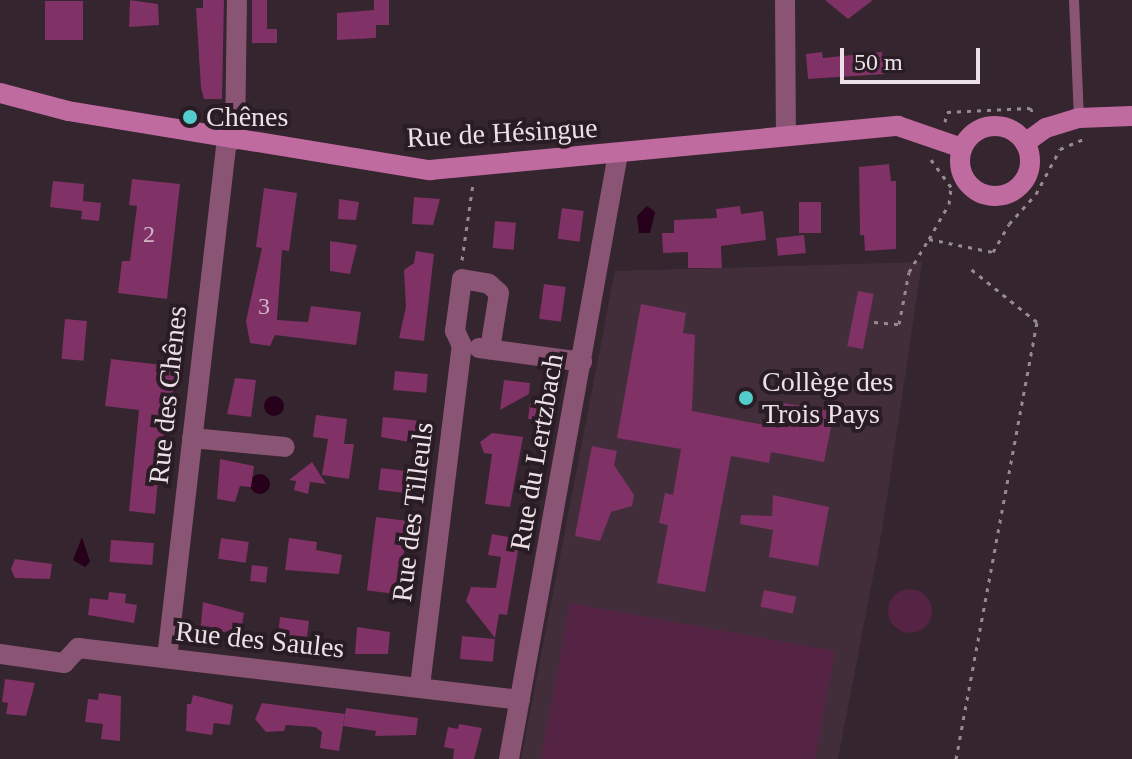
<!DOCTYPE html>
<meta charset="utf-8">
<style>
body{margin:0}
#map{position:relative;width:1132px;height:759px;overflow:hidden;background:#34252e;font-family:"Times New Roman",serif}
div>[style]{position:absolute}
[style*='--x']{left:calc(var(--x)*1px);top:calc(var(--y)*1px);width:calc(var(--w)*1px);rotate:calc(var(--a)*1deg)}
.built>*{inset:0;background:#422e3a}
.green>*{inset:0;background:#552343}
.round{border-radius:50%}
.water>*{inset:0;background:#27011b}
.building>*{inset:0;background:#803165;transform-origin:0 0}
.path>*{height:3px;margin-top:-1.5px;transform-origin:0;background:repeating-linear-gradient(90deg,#968a91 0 4px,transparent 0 10px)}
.lane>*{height:10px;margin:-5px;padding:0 5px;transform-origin:5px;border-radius:5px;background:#8a5575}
.street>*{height:20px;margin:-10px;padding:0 10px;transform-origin:10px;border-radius:10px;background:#8a5575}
.secondary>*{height:20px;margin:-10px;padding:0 10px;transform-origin:10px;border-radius:10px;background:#c06ba0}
.secondary>.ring{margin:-10px;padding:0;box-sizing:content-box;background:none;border:20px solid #c06ba0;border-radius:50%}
.dots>*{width:22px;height:22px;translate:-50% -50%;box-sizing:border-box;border:4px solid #2a1c24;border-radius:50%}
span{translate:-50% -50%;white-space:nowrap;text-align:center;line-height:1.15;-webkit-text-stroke:8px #2a1c24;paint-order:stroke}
.number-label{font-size:24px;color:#d0b5c6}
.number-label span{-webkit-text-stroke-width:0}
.poi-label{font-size:28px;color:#ebe1e6}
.left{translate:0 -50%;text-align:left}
.street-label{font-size:28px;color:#ebe1e6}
.scale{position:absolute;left:840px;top:48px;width:140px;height:36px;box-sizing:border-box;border:4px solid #ebe1e6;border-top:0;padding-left:10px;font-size:24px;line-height:28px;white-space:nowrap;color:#ebe1e6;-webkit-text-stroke:6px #2a1c24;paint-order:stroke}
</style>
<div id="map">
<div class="built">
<i style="clip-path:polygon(922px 262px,883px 525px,838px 759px,521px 759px,615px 271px)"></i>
</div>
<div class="green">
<i class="round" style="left:888px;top:589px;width:44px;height:44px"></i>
<i style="clip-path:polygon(570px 603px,835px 651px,815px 759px,541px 759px)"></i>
</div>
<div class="water">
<i style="clip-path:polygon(647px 206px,655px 212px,650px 233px,639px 233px,637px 216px)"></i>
<i class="round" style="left:264px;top:396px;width:20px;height:20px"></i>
<i class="round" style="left:250px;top:474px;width:20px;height:20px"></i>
<i style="clip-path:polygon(82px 537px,90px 562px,85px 567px,73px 560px)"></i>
</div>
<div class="building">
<i style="clip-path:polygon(130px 0,158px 4px,159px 25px,129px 27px)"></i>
<i style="clip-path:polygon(203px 0,224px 0,222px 99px,204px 99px,201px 88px,196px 8px,203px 8px)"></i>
<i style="clip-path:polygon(252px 0,267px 0,267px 29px,277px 29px,277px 43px,252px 43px)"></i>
<i style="clip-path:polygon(374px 0,389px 0,389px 25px,376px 25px,376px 38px,337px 40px,337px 13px,374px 10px)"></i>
<i style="clip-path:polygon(825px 0,873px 0,848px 19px)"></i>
<i style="left:45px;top:1px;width:38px;height:39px"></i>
<i style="clip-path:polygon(822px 52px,823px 58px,882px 52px,884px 74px,808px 79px,806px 54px)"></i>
<i style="clip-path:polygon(889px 164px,891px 181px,896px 181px,896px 249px,865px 251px,864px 235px,860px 235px,859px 167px)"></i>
<i style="clip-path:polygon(132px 179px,180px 184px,167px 299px,118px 293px,122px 261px,130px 261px,137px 206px,129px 205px)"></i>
<i style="clip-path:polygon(53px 181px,84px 184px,83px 201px,101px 203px,99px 221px,81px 219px,82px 211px,50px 207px)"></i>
<i style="clip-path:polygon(264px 188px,297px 193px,289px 251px,282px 250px,277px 320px,308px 322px,311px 306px,361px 312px,356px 345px,275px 335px,270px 346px,250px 343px,246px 321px,262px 248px,256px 247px)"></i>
<i style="clip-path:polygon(414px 197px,440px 199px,433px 225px,412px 224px)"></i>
<i style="clip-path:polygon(339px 199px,359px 202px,356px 220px,338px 219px)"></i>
<i style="left:821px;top:202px;width:31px;height:22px;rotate:90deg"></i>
<i style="clip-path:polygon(740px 206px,741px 214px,763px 211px,766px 240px,721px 246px,722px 268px,688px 268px,688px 252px,663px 253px,662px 233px,674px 233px,674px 220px,717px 218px,716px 209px)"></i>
<i style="left:562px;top:208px;width:22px;height:31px;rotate:8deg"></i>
<i style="left:495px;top:221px;width:21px;height:27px;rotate:5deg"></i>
<i style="left:804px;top:235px;width:18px;height:28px;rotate:84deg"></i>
<i style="clip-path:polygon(330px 241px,357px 245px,350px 274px,330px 271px)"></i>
<i style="clip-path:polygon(416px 251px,434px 254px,424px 341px,399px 338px,406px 307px,404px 270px,414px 263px)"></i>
<i style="left:544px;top:284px;width:22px;height:35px;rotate:8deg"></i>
<i style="left:858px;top:291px;width:16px;height:56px;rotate:11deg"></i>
<i style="clip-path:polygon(641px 304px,686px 313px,683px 333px,695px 335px,692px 411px,779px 428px,784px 403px,834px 412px,824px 462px,771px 452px,769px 463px,731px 456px,705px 592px,657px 583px,668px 525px,659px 523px,665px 493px,673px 495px,681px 449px,617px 438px)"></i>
<i style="left:65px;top:319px;width:22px;height:40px;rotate:5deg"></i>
<i style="clip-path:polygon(111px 359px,178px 367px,160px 453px,155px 514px,129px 511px,139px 410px,105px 406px)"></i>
<i style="left:395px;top:371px;width:33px;height:19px;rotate:5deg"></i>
<i style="clip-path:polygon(235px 378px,256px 380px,251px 417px,227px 414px)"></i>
<i style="clip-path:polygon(504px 380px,530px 383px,529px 394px,500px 410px)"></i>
<i style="left:530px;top:403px;width:16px;height:16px;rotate:7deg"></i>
<i style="clip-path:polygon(316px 415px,347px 419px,344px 444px,354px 444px,349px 479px,322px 475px,328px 439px,313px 437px)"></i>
<i style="clip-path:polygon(383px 417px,423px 421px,420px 444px,381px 437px)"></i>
<i style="clip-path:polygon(492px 433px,523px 437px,510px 507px,485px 504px,492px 454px,484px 453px,480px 442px)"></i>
<i style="clip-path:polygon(592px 446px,617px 451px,614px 465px,634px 495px,632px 506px,611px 512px,600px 541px,575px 536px)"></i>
<i style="clip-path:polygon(220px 459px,254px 466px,251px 487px,240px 486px,235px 502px,217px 499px)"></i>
<i style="clip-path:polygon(312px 462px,326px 484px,310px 482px,308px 494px,294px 490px,296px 481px,289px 480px)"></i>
<i style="left:381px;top:468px;width:33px;height:22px;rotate:7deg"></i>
<i style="clip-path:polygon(773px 495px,829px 507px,818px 566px,769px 557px,773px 530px,740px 524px,741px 515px,772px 516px)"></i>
<i style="left:376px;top:517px;width:32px;height:74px;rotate:7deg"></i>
<i style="clip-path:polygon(492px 534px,520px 539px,507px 615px,499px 614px,495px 638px,466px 601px,471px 587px,496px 588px,501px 557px,488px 555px)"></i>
<i style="left:221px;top:538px;width:28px;height:21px;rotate:8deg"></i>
<i style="clip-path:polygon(289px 538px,317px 542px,316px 550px,342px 555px,339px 574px,285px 570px)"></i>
<i style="left:111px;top:540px;width:43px;height:22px;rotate:4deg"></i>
<i style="clip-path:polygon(15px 559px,52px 564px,50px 579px,15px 578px,11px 569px)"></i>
<i style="left:252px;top:565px;width:16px;height:16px;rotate:7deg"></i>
<i style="left:764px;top:590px;width:33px;height:17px;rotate:12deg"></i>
<i style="clip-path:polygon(109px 592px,126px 594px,125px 603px,137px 605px,134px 623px,88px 615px,90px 598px,108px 600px)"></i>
<i style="clip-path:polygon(203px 602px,244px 613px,241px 631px,200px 633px)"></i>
<i style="clip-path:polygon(280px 617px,309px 621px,307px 637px,299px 637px,298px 647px,277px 644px)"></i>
<i style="clip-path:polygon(357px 627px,390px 632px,388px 654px,355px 654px)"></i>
<i style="left:462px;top:636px;width:33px;height:23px;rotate:5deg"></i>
<i style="clip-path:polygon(5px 679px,35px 683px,26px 716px,6px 714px,8px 703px,2px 702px)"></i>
<i style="clip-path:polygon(99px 693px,121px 696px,120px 741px,101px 739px,103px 724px,85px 722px,88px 699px,98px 700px)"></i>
<i style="clip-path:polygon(193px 695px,233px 705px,230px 725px,214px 723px,212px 735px,186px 731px,187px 704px,191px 704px)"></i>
<i style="clip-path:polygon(262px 703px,345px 714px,339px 751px,320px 748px,322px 732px,315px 727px,286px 725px,284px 731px,266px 732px,255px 719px)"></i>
<i style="clip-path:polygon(346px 708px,418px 718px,416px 735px,375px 736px,376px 731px,343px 726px)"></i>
<i style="clip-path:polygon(459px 724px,482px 728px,474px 759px,453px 759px,454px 749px,444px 747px,448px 727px,458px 729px)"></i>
</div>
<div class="path">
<i style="--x:945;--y:122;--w:10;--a:-79"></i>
<i style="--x:947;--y:112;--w:83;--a:-2.8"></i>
<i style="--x:1030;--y:108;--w:7;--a:56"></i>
<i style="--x:929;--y:239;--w:40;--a:-60.3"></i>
<i style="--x:949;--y:204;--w:17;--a:-83"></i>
<i style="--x:951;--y:187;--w:34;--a:-126"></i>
<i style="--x:462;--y:260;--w:77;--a:-81.8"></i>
<i style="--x:874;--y:322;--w:25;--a:5"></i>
<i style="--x:899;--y:324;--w:53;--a:-79.1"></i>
<i style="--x:909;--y:272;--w:39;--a:-59"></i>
<i style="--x:929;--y:239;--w:65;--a:11.5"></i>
<i style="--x:993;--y:252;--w:32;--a:-60"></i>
<i style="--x:1009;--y:224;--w:40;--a:-48"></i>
<i style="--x:1036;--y:194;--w:51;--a:-61.9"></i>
<i style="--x:1060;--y:149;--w:28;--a:-23"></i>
<i style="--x:956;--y:759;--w:444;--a:-79.5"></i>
<i style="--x:1037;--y:322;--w:85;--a:-141.2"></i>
</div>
<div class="lane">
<i style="--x:1074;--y:0;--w:118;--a:87.6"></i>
</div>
<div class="street">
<i style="--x:785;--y:0;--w:135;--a:89.6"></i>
<i style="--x:235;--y:140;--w:140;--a:-89.2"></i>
<i style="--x:479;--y:348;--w:104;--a:7.7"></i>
<i style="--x:192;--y:438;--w:93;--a:5.5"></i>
<i style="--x:0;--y:654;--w:65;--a:8"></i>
<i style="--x:64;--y:663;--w:21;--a:-47"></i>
<i style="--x:78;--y:648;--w:445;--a:6.7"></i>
<i style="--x:167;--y:658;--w:522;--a:-83.41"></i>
<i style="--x:420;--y:686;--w:343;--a:-83"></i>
<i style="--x:462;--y:346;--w:17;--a:-115"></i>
<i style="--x:455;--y:331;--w:52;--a:-82.3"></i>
<i style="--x:462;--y:279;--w:27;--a:10"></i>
<i style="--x:489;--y:284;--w:13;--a:42"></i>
<i style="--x:499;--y:293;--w:57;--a:99.1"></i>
<i style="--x:509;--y:759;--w:615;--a:-79.79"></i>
</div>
<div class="secondary">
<i style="--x:0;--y:93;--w:70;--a:14.8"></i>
<i style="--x:68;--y:111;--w:367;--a:9.3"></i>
<i style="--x:430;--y:170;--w:470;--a:-5.4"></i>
<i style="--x:898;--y:126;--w:68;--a:19"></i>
<i class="ring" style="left:960px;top:126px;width:50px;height:50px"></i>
<i style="--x:1025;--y:143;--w:26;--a:-36"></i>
<i style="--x:1046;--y:128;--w:34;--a:-17"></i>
<i style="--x:1079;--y:118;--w:53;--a:-2.2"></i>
</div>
<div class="dots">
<i style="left:190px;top:117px;background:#53cdcb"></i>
<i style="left:746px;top:398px;background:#53cdcb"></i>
</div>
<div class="number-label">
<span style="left:149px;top:235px">2</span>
<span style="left:264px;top:307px">3</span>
</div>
<div class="poi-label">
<span class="left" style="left:206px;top:117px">Chênes</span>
<span class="left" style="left:762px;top:398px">Collège des<br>Trois Pays</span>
</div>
<div class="street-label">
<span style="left:502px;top:133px;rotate:-3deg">Rue de Hésingue</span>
<span style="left:168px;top:395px;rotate:-84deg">Rue des Chênes</span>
<span style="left:537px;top:452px;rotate:-80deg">Rue du Lertzbach</span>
<span style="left:413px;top:512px;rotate:-83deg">Rue des Tilleuls</span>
<span style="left:260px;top:640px;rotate:6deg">Rue des Saules</span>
</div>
<div class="scale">50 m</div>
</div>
